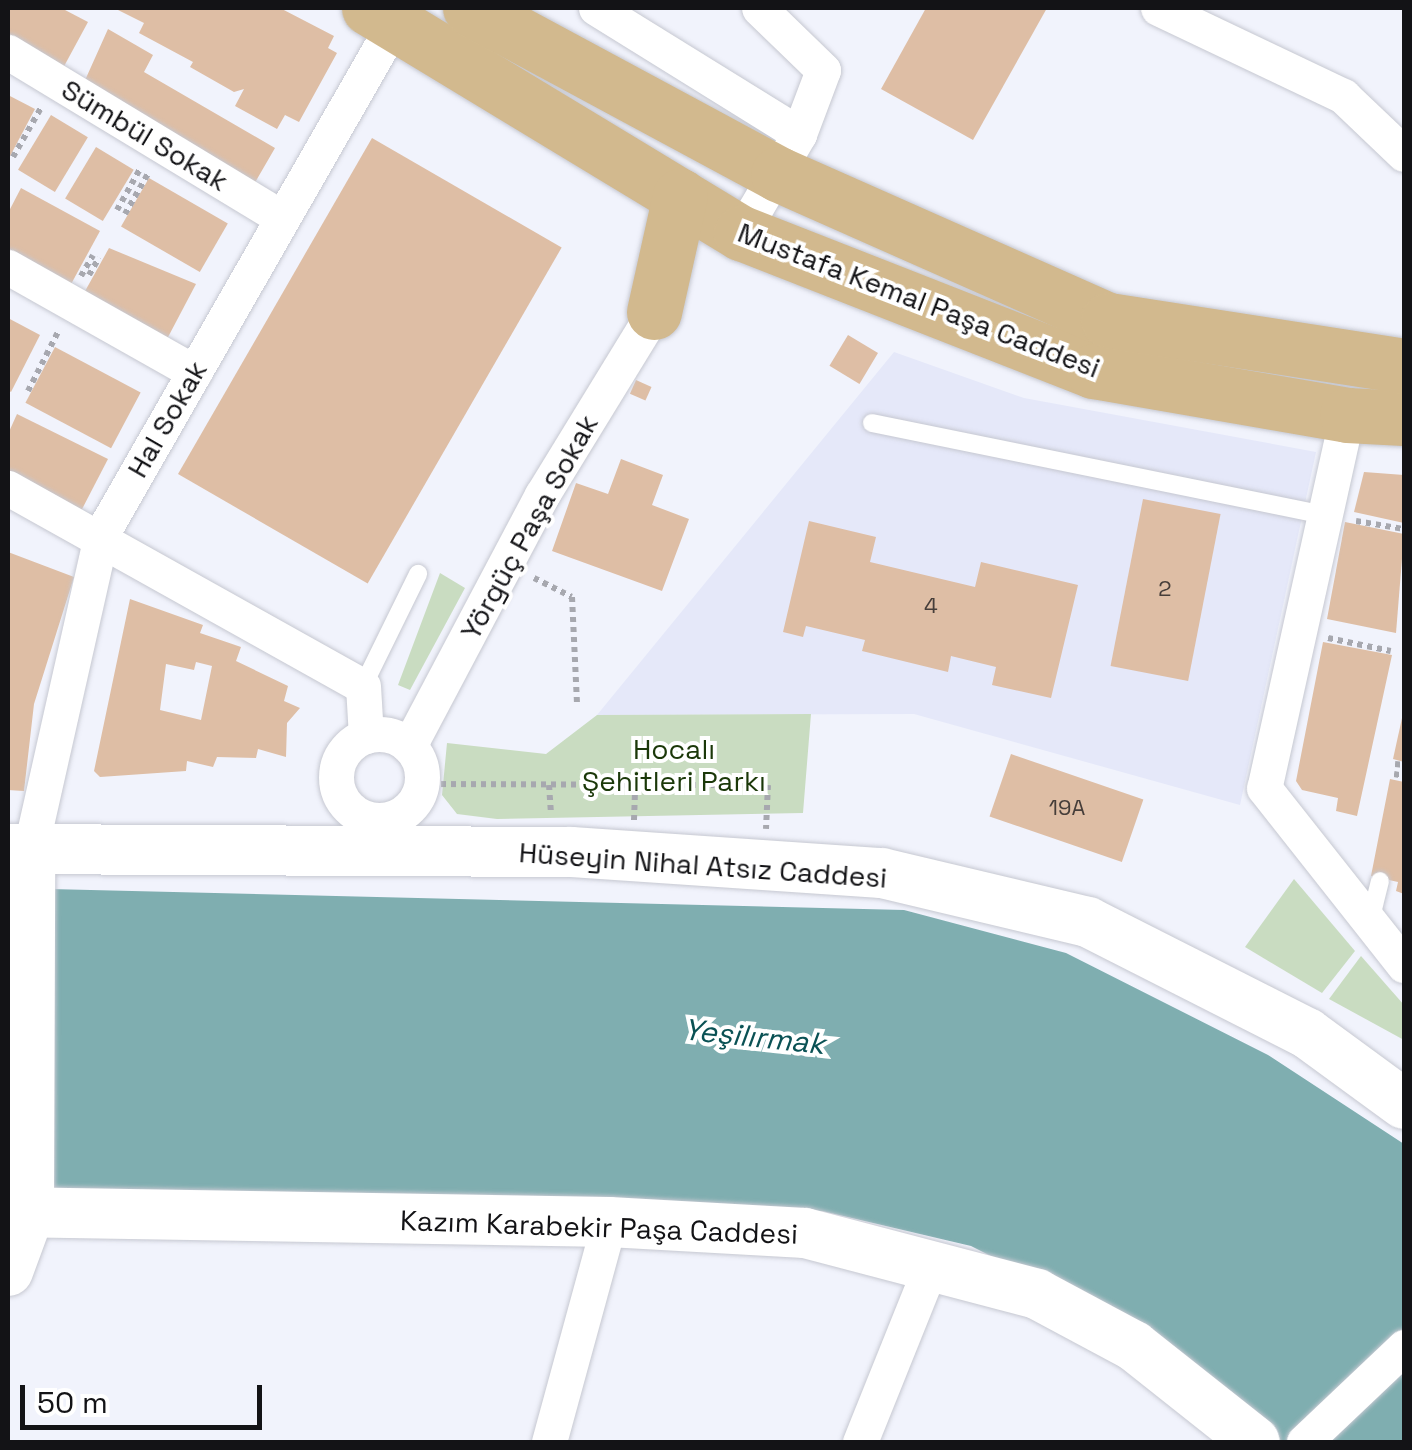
<!DOCTYPE html>
<meta charset="utf-8">
<style>
body{margin:0}
#map{position:relative;width:1412px;height:1450px;overflow:hidden;background:#f1f3fc;font-family:"Space Grotesk",sans-serif}
div>[style]{position:absolute}
[style*='--x']{left:calc(var(--x)*1px);top:calc(var(--y)*1px);width:calc(var(--w)*1px);rotate:calc(var(--a)*1deg)}
.built>*{inset:0;background:#e5e8f9}
.green>*{inset:0;background:#c9dcc1}
.water>*{inset:0;background:#7faeb0}
.building>*{inset:0;background:#debea5;transform-origin:0 0}
.path>*{height:6px;margin-top:-3px;transform-origin:0;background:repeating-linear-gradient(90deg,#a7a8af 0 5px,transparent 0 10px)}
.roads{filter:drop-shadow(0 0 2px #c6c8d1) drop-shadow(0 0 2px #c6c8d1)}
.lane>*{height:18px;margin:-9px;padding:0 9px;transform-origin:9px;border-radius:9px;background:#fff}
.street>*{height:35px;margin:-17.5px;padding:0 17.5px;transform-origin:17.5px;border-radius:17.5px;background:#fff}
.street>.ring{margin:-17.5px;padding:0;box-sizing:content-box;background:none;border:35px solid #fff;border-radius:50%}
.secondary>*{height:50px;margin:-25px;padding:0 25px;transform-origin:25px;border-radius:25px;background:#fff}
.primary>*{height:55px;margin:-27.5px;padding:0 27.5px;transform-origin:27.5px;border-radius:27.5px;background:#d2b98e}
span{translate:-50% -50%;white-space:nowrap;text-align:center;line-height:1.15;-webkit-text-stroke:8px #fff;paint-order:stroke}
.number-label{font-size:22px;color:#463e3a}
.number-label span{-webkit-text-stroke-width:0}
.street-label{font-size:28px;color:#131316}
.park-label{font-size:28px;color:#1b3809}
.water-label{font-size:30px;color:#0a5154;font-style:italic}
.frame{position:absolute;inset:0;border:10px solid #131316;pointer-events:none}
.scale{position:absolute;left:20px;top:1385px;width:242px;height:45px;box-sizing:border-box;border:5px solid #131316;border-top:0;padding-left:12px;font-size:30px;line-height:35px;white-space:nowrap;color:#131316;-webkit-text-stroke:8px #fff;paint-order:stroke}
</style>
<div id="map">
<div class="built">
<i style="clip-path:polygon(894px 352px,1024px 398px,1316px 452px,1240px 805px,914px 714px,597px 715px)"></i>
</div>
<div class="green">
<i style="clip-path:polygon(440px 573px,465px 588px,410px 690px,398px 685px)"></i>
<i style="clip-path:polygon(811px 714px,803px 813px,497px 819px,457px 814px,442px 795px,447px 743px,546px 754px,597px 715px)"></i>
<i style="clip-path:polygon(1294px 879px,1355px 951px,1322px 993px,1245px 947px)"></i>
<i style="clip-path:polygon(1361px 956px,1404px 1005px,1404px 1040px,1329px 999px)"></i>
</div>
<div class="water">
<i style="clip-path:polygon(8px 888px,904px 910px,1066px 953px,1268px 1055px,1404px 1144px,1404px 1442px,1282px 1442px,1129px 1326px,971px 1246px,822px 1211px,8px 1193px)"></i>
</div>
<div class="building">
<i style="clip-path:polygon(8px 8px,65px 10px,88px 22px,62px 70px,8px 40px)"></i>
<i style="clip-path:polygon(114px 8px,280px 8px,334px 36px,328px 48px,337px 53px,299px 122px,285px 115px,277px 129px,235px 106px,244px 89px,234px 92px,190px 67px,193px 62px,139px 33px,144px 23px)"></i>
<i style="clip-path:polygon(926px 8px,1047px 8px,973px 140px,881px 89px)"></i>
<i style="clip-path:polygon(108px 29px,153px 55px,144px 72px,275px 148px,253px 186px,82px 87px)"></i>
<i style="clip-path:polygon(8px 95px,35px 109px,8px 160px)"></i>
<i style="left:51px;top:115px;width:43px;height:64px;rotate:31deg"></i>
<i style="left:372px;top:138px;width:219px;height:388px;rotate:30deg"></i>
<i style="left:96px;top:147px;width:44px;height:60px;rotate:31deg"></i>
<i style="left:149px;top:178px;width:91px;height:56px;rotate:30deg"></i>
<i style="clip-path:polygon(21px 188px,100px 231px,70px 286px,8px 251px,8px 213px)"></i>
<i style="clip-path:polygon(109px 248px,196px 284px,167px 339px,84px 293px)"></i>
<i style="clip-path:polygon(8px 318px,40px 335px,11px 392px,8px 390px)"></i>
<i style="left:848px;top:335px;width:35px;height:36px;rotate:31deg"></i>
<i style="left:55px;top:347px;width:97px;height:63px;rotate:28deg"></i>
<i style="left:636px;top:380px;width:17px;height:15px;rotate:24deg"></i>
<i style="clip-path:polygon(17px 414px,108px 459px,80px 513px,8px 475px,8px 434px)"></i>
<i style="clip-path:polygon(621px 459px,663px 475px,652px 505px,689px 519px,662px 591px,552px 551px,576px 483px,608px 494px)"></i>
<i style="clip-path:polygon(1364px 472px,1404px 475px,1404px 523px,1354px 512px)"></i>
<i style="left:1143px;top:499px;width:79px;height:170px;rotate:11deg"></i>
<i style="clip-path:polygon(809px 521px,876px 537px,870px 562px,975px 587px,981px 562px,1078px 585px,1051px 698px,992px 685px,996px 667px,951px 656px,948px 672px,862px 651px,865px 640px,806px 626px,803px 637px,783px 632px)"></i>
<i style="clip-path:polygon(1345px 522px,1404px 534px,1396px 633px,1327px 619px)"></i>
<i style="clip-path:polygon(8px 552px,74px 577px,34px 704px,24px 791px,8px 790px)"></i>
<i style="clip-path:polygon(evenodd,130px 599px,203px 625px,200px 633px,241px 647px,236px 661px,288px 686px,284px 701px,300px 708px,287px 723px,286px 757px,258px 749px,256px 758px,217px 757px,213px 767px,187px 761px,186px 771px,100px 777px,94px 771px,130px 599px,196px 662px,212px 666px,201px 720px,160px 710px,166px 664px,194px 670px,196px 662px)"></i>
<i style="clip-path:polygon(1323px 642px,1392px 655px,1357px 816px,1336px 811px,1338px 798px,1302px 790px,1296px 781px)"></i>
<i style="clip-path:polygon(1404px 709px,1404px 762px,1393px 759px)"></i>
<i style="left:1011px;top:754px;width:140px;height:66px;rotate:19deg"></i>
<i style="clip-path:polygon(1390px 779px,1404px 782px,1404px 894px,1396px 891px,1398px 882px,1371px 876px)"></i>
</div>
<div class="path">
<i style="--x:13;--y:157;--w:59;--a:-60.4"></i>
<i style="--x:117;--y:210;--w:49;--a:-60.8"></i>
<i style="--x:125;--y:214;--w:48;--a:-60.3"></i>
<i style="--x:89;--y:275;--w:20;--a:-60"></i>
<i style="--x:81;--y:276;--w:24;--a:-60"></i>
<i style="--x:28;--y:391;--w:68;--a:-63.1"></i>
<i style="--x:1356;--y:521;--w:49;--a:9.5"></i>
<i style="--x:534;--y:578;--w:42;--a:26.6"></i>
<i style="--x:572;--y:597;--w:106;--a:87.3"></i>
<i style="--x:1328;--y:638;--w:64;--a:11.7"></i>
<i style="--x:1395;--y:764;--w:9;--a:6"></i>
<i style="--x:1394;--y:774;--w:10;--a:11"></i>
<i style="--x:421;--y:784;--w:347;--a:0.2"></i>
<i style="--x:768;--y:785;--w:44;--a:92.6"></i>
<i style="--x:549;--y:785;--w:29;--a:86"></i>
<i style="--x:634;--y:820;--w:35;--a:-88"></i>
</div>
<div class="roads">
<div class="lane">
<i style="--x:872;--y:423;--w:462;--a:11.5"></i>
<i style="--x:363;--y:686;--w:125;--a:-63.8"></i>
<i style="--x:1370;--y:921;--w:41;--a:-76"></i>
</div>
<div class="street">
<i style="--x:596;--y:8;--w:239;--a:31.8"></i>
<i style="--x:1158;--y:8;--w:205;--a:25.4"></i>
<i style="--x:1343;--y:96;--w:84;--a:43.6"></i>
<i style="--x:8;--y:52;--w:320;--a:31.2"></i>
<i style="--x:741;--y:233;--w:115;--a:-59.6"></i>
<i style="--x:799;--y:134;--w:68;--a:-69.4"></i>
<i style="--x:823;--y:70;--w:89;--a:-135.9"></i>
<i style="--x:8;--y:267;--w:214;--a:29.4"></i>
<i style="--x:1347;--y:415;--w:382;--a:102.5"></i>
<i style="--x:1264;--y:788;--w:226;--a:51.7"></i>
<i style="--x:8;--y:488;--w:406;--a:29.2"></i>
<i style="--x:363;--y:686;--w:50;--a:86.6"></i>
<i class="ring" style="left:336px;top:734px;width:51px;height:51px"></i>
<i style="--x:409;--y:746;--w:284;--a:-62.1"></i>
<i style="--x:542;--y:495;--w:215;--a:-58.5"></i>
<i style="--x:30;--y:851;--w:324;--a:-77.3"></i>
<i style="--x:101;--y:535;--w:591;--a:-60.18"></i>
<i style="--x:549;--y:1442;--w:228;--a:-74.7"></i>
<i style="--x:860;--y:1442;--w:193;--a:-68.1"></i>
<i style="--x:1304;--y:1442;--w:138;--a:-43.5"></i>
</div>
<div class="secondary">
<i style="--x:8;--y:849;--w:563;--a:0.31"></i>
<i style="--x:571;--y:852;--w:312;--a:3.9"></i>
<i style="--x:882;--y:873;--w:212;--a:13.4"></i>
<i style="--x:1088;--y:922;--w:246;--a:26.9"></i>
<i style="--x:1307;--y:1033;--w:120;--a:36.2"></i>
<i style="--x:8;--y:1212;--w:601;--a:0.95"></i>
<i style="--x:609;--y:1222;--w:196;--a:3.2"></i>
<i style="--x:805;--y:1233;--w:240;--a:14.7"></i>
<i style="--x:1037;--y:1294;--w:110;--a:28.2"></i>
<i style="--x:1134;--y:1346;--w:154;--a:38.4"></i>
<i style="--x:8;--y:1271;--w:61;--a:-69.8"></i>
<i style="--x:29;--y:1214;--w:363;--a:-89.8"></i>
</div>
<div class="primary">
<i style="--x:369;--y:8;--w:435;--a:31.2"></i>
<i style="--x:741;--y:233;--w:378;--a:21.4"></i>
<i style="--x:1093;--y:371;--w:258;--a:9.8"></i>
<i style="--x:1347;--y:415;--w:57;--a:3"></i>
<i style="--x:470;--y:8;--w:350;--a:28.3"></i>
<i style="--x:778;--y:174;--w:361;--a:23.9"></i>
<i style="--x:1108;--y:320;--w:300;--a:8.8"></i>
<i style="--x:654;--y:312;--w:119;--a:-77.4"></i>
</div>
</div>
<div class="number-label">
<span style="left:1165px;top:589px">2</span>
<span style="left:931px;top:606px">4</span>
<span style="left:1067px;top:808px">19A</span>
</div>
<div class="street-label">
<span style="left:145px;top:135px;rotate:31deg">Sümbül Sokak</span>
<span style="left:919px;top:300px;rotate:21deg">Mustafa Kemal Paşa Caddesi</span>
<span style="left:167px;top:419px;rotate:-60deg">Hal Sokak</span>
<span style="left:529px;top:527px;rotate:-61deg">Yörgüç Paşa Sokak</span>
<span style="left:703px;top:865px;rotate:4deg">Hüseyin Nihal Atsız Caddesi</span>
<span style="left:599px;top:1227px;rotate:2deg">Kazım Karabekir Paşa Caddesi</span>
</div>
<div class="park-label">
<span style="left:674px;top:765px">Hocalı<br>Şehitleri Parkı</span>
</div>
<div class="water-label">
<span style="left:754px;top:1037px;rotate:6deg">Yeşilırmak</span>
</div>
<div class="frame"></div>
<div class="scale">50 m</div>
</div>
